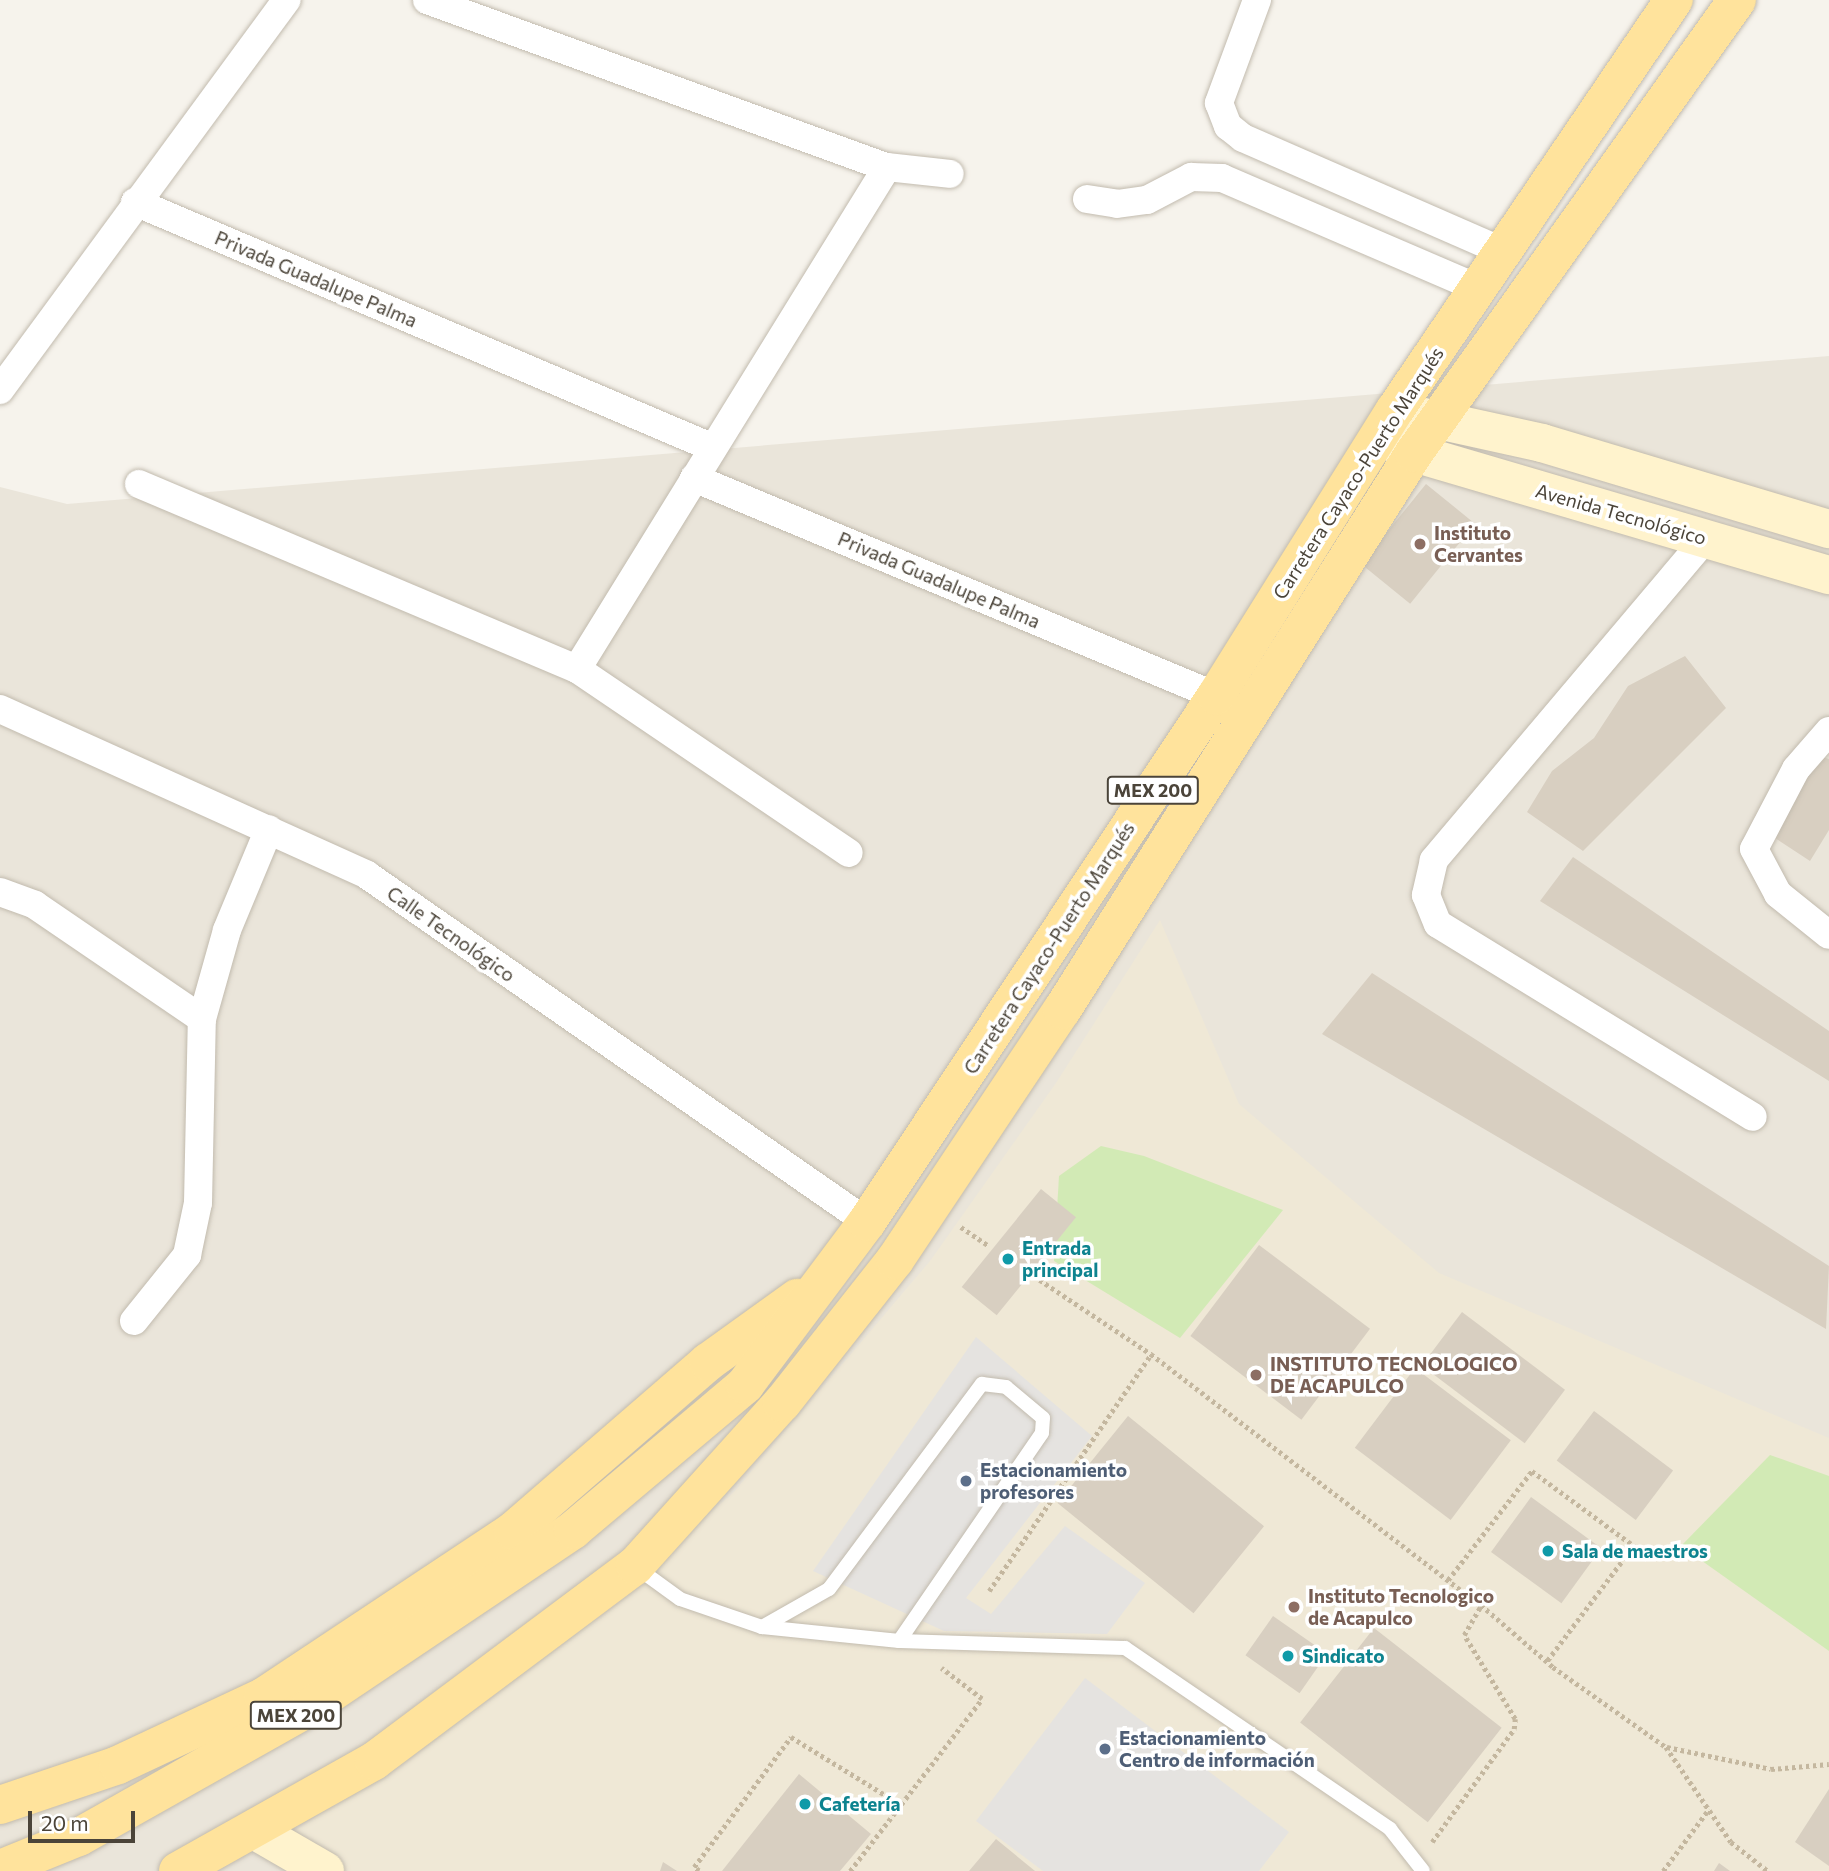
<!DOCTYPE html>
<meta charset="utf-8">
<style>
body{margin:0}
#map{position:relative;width:1829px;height:1871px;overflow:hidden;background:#f6f3ec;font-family:Commissioner,sans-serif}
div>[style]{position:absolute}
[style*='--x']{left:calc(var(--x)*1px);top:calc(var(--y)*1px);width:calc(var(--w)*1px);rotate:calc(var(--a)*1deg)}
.residential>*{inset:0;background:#eae5da}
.education>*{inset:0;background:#efe8d6}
.green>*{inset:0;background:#d2eab5}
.parking>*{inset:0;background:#e5e3e0}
.building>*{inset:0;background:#d8cfc1;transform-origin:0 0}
.path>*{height:4.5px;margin-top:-2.25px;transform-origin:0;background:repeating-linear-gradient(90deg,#c4b79f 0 3.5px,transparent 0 7px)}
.roads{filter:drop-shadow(0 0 2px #c2bbae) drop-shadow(0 0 2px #c2bbae)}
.lane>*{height:14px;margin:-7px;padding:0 7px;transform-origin:7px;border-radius:7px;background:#fff}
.street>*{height:28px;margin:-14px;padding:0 14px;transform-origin:14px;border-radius:14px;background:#fff}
.secondary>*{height:38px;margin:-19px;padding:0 19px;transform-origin:19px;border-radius:19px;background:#fff3cd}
.primary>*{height:38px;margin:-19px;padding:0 19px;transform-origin:19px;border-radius:19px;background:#ffe39c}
.dots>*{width:19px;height:19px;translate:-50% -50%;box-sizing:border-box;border:4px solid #fff;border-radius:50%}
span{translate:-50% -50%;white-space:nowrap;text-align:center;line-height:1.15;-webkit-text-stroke:7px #fff;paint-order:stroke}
.shield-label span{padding:2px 5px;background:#fff;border:2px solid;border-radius:5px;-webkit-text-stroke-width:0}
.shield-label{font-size:18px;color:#4b4439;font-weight:700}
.street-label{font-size:19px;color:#4b4439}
.education-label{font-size:19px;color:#785e54;font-weight:700}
.left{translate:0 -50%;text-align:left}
.culture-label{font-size:19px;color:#0d838f;font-weight:700}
.service-label{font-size:19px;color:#4e5e75;font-weight:700}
.scale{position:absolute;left:28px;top:1811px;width:107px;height:32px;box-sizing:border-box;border:4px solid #4b4439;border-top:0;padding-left:9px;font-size:21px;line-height:24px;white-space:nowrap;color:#4b4439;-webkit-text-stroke:5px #fff;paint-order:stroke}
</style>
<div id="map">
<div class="residential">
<i style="clip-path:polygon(1829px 356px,1829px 1871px,0 1871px,0 487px,67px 504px)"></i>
</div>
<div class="education">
<i style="clip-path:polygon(1160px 920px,1239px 1104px,1439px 1273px,1829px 1438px,1829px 1871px,341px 1871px,292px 1832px,416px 1753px,591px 1616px,733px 1493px,930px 1261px,1056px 1083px)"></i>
</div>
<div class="green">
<i style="clip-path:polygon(1101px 1146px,1144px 1156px,1283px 1210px,1180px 1338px,1054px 1261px,1059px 1176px)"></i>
<i style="clip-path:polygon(1770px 1455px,1829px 1476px,1829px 1651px,1681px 1546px)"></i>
</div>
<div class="parking">
<i style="clip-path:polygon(976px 1337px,1092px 1436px,966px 1598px,991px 1614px,1065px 1526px,1145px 1583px,1107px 1634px,944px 1631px,813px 1571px)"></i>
<i style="clip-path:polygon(1085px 1678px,1289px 1832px,1259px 1871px,1043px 1871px,976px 1821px)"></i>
</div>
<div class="building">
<i style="left:1426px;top:484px;width:63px;height:103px;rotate:39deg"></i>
<i style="clip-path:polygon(1685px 656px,1726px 708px,1583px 851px,1527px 812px,1552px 771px,1594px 738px,1628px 686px)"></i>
<i style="clip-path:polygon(1815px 755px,1829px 759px,1829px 830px,1810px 861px,1775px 838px,1779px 832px,1771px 838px)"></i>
<i style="clip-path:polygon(1573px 857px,1829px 1031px,1829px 1081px,1540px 901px)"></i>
<i style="clip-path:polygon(1372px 973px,1829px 1266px,1826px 1329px,1322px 1034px)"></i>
<i style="left:1041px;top:1189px;width:45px;height:126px;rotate:39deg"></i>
<i style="left:1259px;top:1245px;width:139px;height:114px;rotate:37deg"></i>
<i style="left:1462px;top:1312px;width:129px;height:67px;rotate:37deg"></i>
<i style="left:1415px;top:1368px;width:120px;height:100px;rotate:37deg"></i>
<i style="left:1594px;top:1411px;width:99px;height:62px;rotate:37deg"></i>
<i style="left:1128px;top:1416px;width:175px;height:112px;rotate:39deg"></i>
<i style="left:1531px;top:1497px;width:87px;height:68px;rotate:36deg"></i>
<i style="left:1273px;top:1616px;width:66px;height:48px;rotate:35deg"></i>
<i style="left:1374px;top:1628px;width:162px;height:120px;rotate:38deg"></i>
<i style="clip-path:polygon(799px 1774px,871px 1834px,840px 1871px,722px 1871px)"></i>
<i style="clip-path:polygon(1829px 1789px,1829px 1866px,1795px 1842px)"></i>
<i style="clip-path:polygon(996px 1839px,1035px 1871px,969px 1871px)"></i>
<i style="clip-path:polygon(663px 1862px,677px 1871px,660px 1871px)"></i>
<i style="clip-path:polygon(1719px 1863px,1730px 1871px,1714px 1871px)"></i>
</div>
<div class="path">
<i style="--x:961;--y:1227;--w:34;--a:34"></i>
<i style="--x:1028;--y:1272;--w:148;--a:33.7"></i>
<i style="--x:1151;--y:1354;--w:415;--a:37.3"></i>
<i style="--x:1481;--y:1605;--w:95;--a:40.7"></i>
<i style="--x:1553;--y:1667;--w:138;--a:35.3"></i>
<i style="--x:1666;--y:1747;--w:115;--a:55.6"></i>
<i style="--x:1731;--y:1842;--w:47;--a:38.1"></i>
<i style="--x:1448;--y:1580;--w:138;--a:-52.4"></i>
<i style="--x:1532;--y:1471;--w:127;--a:36.3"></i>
<i style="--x:1634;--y:1546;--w:145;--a:126.9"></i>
<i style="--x:989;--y:1591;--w:287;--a:-55.6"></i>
<i style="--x:1667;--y:1747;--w:106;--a:11.9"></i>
<i style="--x:1771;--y:1769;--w:58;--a:-4.9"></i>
<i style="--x:1432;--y:1842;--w:140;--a:-54"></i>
<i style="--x:1514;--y:1729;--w:10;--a:-84"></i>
<i style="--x:1515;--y:1719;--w:98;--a:-121.3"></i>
<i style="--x:1464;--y:1635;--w:34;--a:-60"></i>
<i style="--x:699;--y:1871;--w:6;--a:-141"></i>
<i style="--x:694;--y:1867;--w:162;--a:-53.3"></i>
<i style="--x:791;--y:1737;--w:128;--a:31.6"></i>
<i style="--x:850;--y:1871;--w:217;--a:-52.5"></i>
<i style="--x:982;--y:1699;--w:51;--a:-142.9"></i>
<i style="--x:1663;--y:1871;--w:77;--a:-53.4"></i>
</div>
<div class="roads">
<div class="lane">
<i style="--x:636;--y:1567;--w:54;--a:36"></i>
<i style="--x:680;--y:1599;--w:87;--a:18.9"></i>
<i style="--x:762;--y:1627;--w:138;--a:5.8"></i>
<i style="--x:899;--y:1641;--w:226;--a:1.8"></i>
<i style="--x:1125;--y:1648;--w:321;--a:34.3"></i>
<i style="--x:1390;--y:1829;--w:53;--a:51.8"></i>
<i style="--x:762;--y:1627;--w:77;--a:-29.6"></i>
<i style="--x:829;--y:1589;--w:256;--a:-53.3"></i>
<i style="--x:982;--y:1384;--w:24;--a:7"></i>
<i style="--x:1006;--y:1387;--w:48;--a:40"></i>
<i style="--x:1043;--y:1418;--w:15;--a:94"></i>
<i style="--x:1042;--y:1433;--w:252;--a:124.5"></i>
</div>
<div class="street">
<i style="--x:427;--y:0;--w:489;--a:20"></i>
<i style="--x:887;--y:167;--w:63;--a:6.3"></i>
<i style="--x:1257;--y:0;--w:110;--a:110.3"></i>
<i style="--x:1219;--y:103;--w:25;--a:69"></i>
<i style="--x:1228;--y:126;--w:19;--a:39"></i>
<i style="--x:1243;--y:138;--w:283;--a:23.6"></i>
<i style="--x:1087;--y:199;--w:30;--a:9"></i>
<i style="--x:1117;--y:204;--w:30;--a:-8"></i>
<i style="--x:1147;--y:200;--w:50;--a:-27.6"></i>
<i style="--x:1191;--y:177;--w:31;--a:2"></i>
<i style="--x:1222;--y:178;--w:278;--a:23.3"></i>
<i style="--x:135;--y:202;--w:626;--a:23.04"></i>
<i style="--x:0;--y:390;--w:484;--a:-53.7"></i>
<i style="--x:694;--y:478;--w:566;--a:22.67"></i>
<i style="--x:139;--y:484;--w:475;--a:22.9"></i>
<i style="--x:577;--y:669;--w:328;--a:34.1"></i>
<i style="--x:1706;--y:538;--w:422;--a:130.2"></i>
<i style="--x:1434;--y:860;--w:36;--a:103"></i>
<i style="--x:1426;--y:895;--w:31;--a:68"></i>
<i style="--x:1438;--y:924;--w:369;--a:31.5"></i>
<i style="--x:577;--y:669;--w:590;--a:-58.3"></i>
<i style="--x:0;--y:709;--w:403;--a:24.3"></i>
<i style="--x:367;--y:875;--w:609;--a:34.76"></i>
<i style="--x:1829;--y:731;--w:50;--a:131"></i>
<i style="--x:1796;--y:769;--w:90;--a:117.7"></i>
<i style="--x:1754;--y:849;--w:51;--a:61.9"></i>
<i style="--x:1778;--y:894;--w:65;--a:38.8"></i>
<i style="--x:0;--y:892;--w:37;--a:20"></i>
<i style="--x:35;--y:905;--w:202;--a:34.3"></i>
<i style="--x:134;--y:1321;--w:85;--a:-51.2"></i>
<i style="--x:187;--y:1255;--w:53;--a:-78.1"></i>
<i style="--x:198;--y:1203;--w:184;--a:-88.8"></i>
<i style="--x:202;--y:1019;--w:92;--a:-74.3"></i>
<i style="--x:227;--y:930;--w:109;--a:-67.4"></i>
</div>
<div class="secondary">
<i style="--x:1406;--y:413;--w:139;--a:12.4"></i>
<i style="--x:1542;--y:443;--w:300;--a:16.7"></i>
<i style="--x:1385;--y:439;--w:32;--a:26"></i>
<i style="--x:1414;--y:453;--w:433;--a:16.4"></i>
<i style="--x:254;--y:1830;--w:82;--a:30"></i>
</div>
<div class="primary">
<i style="--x:0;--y:1805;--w:125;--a:-18.7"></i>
<i style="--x:118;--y:1765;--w:160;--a:-25.1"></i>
<i style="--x:263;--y:1697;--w:300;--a:-33.6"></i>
<i style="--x:513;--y:1531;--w:258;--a:-40.9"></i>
<i style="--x:708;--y:1362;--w:110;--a:-35.7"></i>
<i style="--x:0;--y:1869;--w:85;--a:-22.1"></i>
<i style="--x:79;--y:1837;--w:265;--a:-29.4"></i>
<i style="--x:310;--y:1707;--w:317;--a:-33.9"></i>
<i style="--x:573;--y:1530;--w:225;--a:-40.1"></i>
<i style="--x:745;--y:1385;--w:204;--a:-53.2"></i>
<i style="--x:867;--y:1222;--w:631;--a:-56.44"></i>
<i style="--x:1216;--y:696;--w:337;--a:-58"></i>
<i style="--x:1395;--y:410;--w:496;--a:-55.8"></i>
<i style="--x:178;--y:1871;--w:225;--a:-29.3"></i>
<i style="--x:374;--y:1761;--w:326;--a:-36.8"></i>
<i style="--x:635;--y:1566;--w:219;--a:-48"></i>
<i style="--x:782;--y:1403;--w:182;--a:-51.7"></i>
<i style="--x:895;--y:1260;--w:301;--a:-56.3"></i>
<i style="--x:1062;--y:1010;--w:659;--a:-57.71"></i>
<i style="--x:1414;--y:453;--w:556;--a:-54.51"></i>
</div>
</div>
<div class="dots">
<i style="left:1420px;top:544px;background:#8d6e63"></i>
<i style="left:1008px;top:1259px;background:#0f9aa8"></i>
<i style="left:1256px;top:1375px;background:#8d6e63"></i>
<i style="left:966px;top:1481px;background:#5c6f8a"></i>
<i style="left:1548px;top:1551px;background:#0f9aa8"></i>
<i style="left:1294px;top:1607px;background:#8d6e63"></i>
<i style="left:1288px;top:1656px;background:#0f9aa8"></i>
<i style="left:1105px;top:1749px;background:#5c6f8a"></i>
<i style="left:805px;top:1804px;background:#0f9aa8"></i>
</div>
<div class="shield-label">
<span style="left:1153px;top:790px">MEX 200</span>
<span style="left:296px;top:1715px">MEX 200</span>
</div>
<div class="street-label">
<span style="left:316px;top:279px;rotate:23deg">Privada Guadalupe Palma</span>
<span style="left:1358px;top:473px;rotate:-57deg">Carretera Cayaco-Puerto Marqués</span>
<span style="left:1621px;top:514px;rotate:16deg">Avenida Tecnológico</span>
<span style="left:939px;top:580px;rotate:23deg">Privada Guadalupe Palma</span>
<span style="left:451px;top:934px;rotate:35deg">Calle Tecnológico</span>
<span style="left:1049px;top:948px;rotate:-57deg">Carretera Cayaco-Puerto Marqués</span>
</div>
<div class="education-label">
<span class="left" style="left:1434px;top:544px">Instituto<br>Cervantes</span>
<span class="left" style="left:1270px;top:1375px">INSTITUTO TECNOLOGICO<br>DE ACAPULCO</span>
<span class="left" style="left:1308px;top:1607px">Instituto Tecnologico<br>de Acapulco</span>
</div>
<div class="culture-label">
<span class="left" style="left:1022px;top:1259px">Entrada<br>principal</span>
<span class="left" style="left:1562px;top:1551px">Sala de maestros</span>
<span class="left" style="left:1302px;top:1656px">Sindicato</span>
<span class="left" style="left:819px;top:1804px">Cafetería</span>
</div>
<div class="service-label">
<span class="left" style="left:980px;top:1481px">Estacionamiento<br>profesores</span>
<span class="left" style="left:1119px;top:1749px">Estacionamiento<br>Centro de información</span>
</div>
<div class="scale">20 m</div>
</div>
